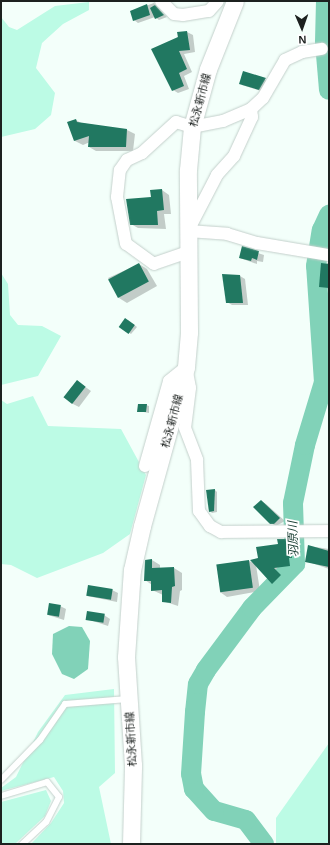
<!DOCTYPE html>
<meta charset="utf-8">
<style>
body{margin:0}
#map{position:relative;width:330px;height:845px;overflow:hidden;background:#f3fffa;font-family:Arial,"Noto Sans JP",sans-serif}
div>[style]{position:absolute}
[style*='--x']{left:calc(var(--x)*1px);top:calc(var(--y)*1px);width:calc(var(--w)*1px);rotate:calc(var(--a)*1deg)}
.green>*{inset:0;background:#bcfbe5}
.water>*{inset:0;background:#81d2b8}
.shadow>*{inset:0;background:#0003}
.river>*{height:20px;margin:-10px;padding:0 10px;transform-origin:10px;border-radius:10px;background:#81d2b8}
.building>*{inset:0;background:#217861;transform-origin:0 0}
.roads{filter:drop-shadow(0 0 1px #c3d0cb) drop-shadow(0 0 1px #c3d0cb)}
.lane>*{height:6px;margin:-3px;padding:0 3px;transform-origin:3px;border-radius:3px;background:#fff}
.street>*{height:12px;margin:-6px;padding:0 6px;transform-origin:6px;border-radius:6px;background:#fff}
.secondary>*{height:17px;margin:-8.5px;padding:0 8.5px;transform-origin:8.5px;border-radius:8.5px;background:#fff}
span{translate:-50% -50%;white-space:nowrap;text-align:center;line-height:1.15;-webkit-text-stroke:3.5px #fff;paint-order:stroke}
.street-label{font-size:11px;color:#1c211f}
.water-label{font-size:12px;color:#1d4237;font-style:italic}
.frame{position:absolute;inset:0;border:2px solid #1c211f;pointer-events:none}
.north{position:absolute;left:282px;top:8px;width:40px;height:40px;-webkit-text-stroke:3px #fff;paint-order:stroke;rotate:178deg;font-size:11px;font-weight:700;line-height:16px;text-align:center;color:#1c211f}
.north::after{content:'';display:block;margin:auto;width:14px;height:18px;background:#1c211f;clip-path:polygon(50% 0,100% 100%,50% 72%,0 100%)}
</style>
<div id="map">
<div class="green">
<i style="clip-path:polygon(89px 2px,89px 10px,63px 24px,42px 43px,36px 68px,55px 93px,51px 115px,35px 129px,1px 137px,1px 17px,9px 27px,17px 30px,55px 6px)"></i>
<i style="clip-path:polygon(1px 273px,8px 284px,10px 315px,18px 325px,42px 326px,61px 336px,38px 376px,1px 385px)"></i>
<i style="clip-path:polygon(33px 396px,48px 426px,121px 429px,146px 475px,130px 534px,103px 553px,37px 578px,11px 565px,1px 564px,1px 400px,7px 404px)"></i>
<i style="clip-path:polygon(114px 689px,115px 773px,99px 787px,111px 844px,31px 844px,51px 823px,64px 803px,63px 791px,54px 777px,1px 791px,1px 788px,16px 777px,38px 732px,65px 695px)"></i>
<i style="clip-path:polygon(329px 743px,329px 844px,276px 844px,276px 818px)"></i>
<i style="clip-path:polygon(46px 790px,51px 801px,45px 816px,15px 844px,1px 844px,1px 802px)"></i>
</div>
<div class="water">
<i style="clip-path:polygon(69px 626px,82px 627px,90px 641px,88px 669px,74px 679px,62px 674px,52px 654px,53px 634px)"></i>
</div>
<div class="shadow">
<i style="clip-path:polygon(154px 3px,167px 17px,159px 20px,155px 17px,138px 23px,134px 20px,131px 11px)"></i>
<i style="clip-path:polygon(187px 32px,193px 35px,195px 52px,184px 54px,192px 72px,184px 76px,189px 89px,178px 93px,173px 90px,178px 33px)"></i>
<i style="clip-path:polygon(244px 72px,268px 81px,261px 91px,242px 85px)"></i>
<i style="clip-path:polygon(76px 120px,81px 123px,127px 130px,135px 134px,133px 151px,96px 151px,89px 147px,90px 142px,83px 145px,75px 141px,68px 123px)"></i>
<i style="clip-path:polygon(162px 190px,169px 195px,171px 214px,164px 214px,166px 229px,138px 228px,131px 224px,152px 198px)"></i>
<i style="clip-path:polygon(243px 248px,264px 255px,263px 262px,257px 261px,257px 264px,240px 258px)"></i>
<i style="clip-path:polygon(329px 263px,329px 290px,320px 286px,322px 264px)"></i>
<i style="clip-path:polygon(139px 264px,147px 269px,157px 286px,127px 303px,119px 298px,108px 278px)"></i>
<i style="clip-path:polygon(240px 276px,245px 279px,248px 305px,232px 305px,227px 302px)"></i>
<i style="clip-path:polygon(128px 320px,137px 327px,131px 334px,120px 326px)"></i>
<i style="clip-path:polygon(77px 381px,91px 391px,79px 407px,73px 404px,68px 392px)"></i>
<i style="clip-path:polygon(146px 405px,149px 406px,149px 413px,138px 411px)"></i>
<i style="clip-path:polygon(215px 490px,217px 492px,217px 512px,212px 513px,210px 511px,207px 491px)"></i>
<i style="clip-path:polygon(261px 501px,266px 504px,285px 521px,276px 526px,271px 523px)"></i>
<i style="clip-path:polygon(289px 540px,296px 544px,299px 562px,296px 561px,297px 570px,280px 572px,287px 580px,280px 587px,256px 565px,260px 591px,227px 597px,220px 592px,249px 561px,254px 563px)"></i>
<i style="clip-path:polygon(309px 546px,329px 549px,329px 569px,306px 561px)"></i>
<i style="clip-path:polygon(152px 560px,160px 565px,160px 569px,174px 568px,182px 573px,182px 590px,180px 591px,178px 606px,163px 601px,163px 595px,152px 590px,152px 585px,145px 580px)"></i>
<i style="clip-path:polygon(112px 590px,118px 593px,117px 602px,87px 596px)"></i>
<i style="clip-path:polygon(60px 606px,66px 609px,64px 620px,48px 615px)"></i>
<i style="clip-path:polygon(104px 615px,110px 619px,108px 626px,87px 619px)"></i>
</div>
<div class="river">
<i style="--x:326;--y:1;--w:42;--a:91.4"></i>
<i style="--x:325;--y:43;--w:47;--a:85.1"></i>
<i style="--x:264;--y:844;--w:30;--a:-127"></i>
<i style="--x:246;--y:820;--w:33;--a:-164"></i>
<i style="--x:214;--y:811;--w:30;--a:-132"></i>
<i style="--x:194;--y:789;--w:15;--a:-101"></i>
<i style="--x:191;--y:774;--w:62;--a:-86.3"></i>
<i style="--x:195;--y:712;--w:28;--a:-84"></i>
<i style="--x:198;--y:684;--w:16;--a:-60"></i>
<i style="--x:206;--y:670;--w:77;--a:-53.4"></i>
<i style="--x:252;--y:608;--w:62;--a:-45.7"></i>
<i style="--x:295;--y:564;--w:61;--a:-91.9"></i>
<i style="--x:293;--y:503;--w:59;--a:-78.3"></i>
<i style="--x:305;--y:445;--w:66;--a:-73.2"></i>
<i style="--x:324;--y:382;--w:116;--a:-93.9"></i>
<i style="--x:316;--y:266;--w:36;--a:-81"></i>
<i style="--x:322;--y:230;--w:17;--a:-65"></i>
</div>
<div class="building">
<i style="clip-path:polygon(147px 4px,150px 15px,133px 21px,130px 11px)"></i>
<i style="clip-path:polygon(155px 5px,164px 15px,155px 19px,150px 8px)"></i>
<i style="clip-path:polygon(187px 31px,190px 50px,179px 51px,187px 69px,179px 73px,184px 86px,172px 91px,151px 49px,178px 37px,177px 32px)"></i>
<i style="clip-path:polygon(243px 71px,266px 78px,259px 90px,239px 84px)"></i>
<i style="clip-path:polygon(76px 119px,77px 122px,127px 129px,126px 147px,88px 147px,89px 136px,74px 141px,67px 122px)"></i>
<i style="clip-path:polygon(162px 189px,164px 210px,157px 211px,158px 225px,130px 225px,126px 199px,151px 197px,150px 190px)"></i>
<i style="clip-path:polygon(242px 246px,259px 251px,257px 260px,252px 258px,251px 261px,239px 258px)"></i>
<i style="left:139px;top:263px;width:21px;height:35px;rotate:62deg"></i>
<i style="clip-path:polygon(321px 263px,329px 264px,329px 288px,319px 287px)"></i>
<i style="clip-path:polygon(222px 274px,240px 275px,243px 303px,226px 303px)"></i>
<i style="left:125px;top:318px;width:12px;height:11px;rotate:35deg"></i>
<i style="left:77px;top:380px;width:11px;height:22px;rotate:38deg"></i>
<i style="clip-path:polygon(138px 404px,147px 404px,146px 412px,137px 412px)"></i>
<i style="clip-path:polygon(215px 489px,214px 511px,209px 512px,206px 490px)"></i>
<i style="clip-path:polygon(261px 500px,280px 518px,274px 524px,270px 524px,253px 507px)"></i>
<i style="clip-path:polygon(277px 539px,289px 539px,292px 558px,289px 558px,290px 566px,274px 568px,281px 575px,272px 584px,250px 560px,258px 558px,256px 547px,278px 544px)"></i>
<i style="clip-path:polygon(308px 545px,329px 551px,329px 567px,305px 562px)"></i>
<i style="clip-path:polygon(152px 559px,152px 568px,174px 567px,175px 586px,172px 587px,171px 603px,162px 602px,162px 590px,151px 591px,151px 581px,144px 581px,145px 560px)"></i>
<i style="left:249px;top:560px;width:28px;height:33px;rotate:82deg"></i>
<i style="left:88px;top:585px;width:25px;height:11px;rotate:9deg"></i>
<i style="left:49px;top:603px;width:12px;height:12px;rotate:9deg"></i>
<i style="left:87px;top:611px;width:18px;height:9px;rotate:9deg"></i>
</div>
<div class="roads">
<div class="lane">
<i style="--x:1;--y:780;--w:56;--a:-45.7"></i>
<i style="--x:40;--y:740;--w:44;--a:-55.2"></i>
<i style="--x:65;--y:704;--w:63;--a:-4.5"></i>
<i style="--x:1;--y:796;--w:48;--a:-16.9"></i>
<i style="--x:47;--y:782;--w:19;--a:51"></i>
<i style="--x:59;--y:797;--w:28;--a:117"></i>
<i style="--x:46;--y:822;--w:33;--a:137"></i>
</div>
<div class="street">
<i style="--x:161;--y:1;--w:18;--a:45"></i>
<i style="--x:174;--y:14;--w:9;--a:6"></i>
<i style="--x:183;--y:15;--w:26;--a:-9"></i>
<i style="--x:209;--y:11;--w:13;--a:-48"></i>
<i style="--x:251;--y:109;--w:8;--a:83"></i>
<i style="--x:252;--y:117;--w:43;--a:114.8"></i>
<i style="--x:234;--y:156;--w:25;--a:132"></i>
<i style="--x:217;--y:175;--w:63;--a:117.4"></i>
<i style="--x:188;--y:231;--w:39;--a:4"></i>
<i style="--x:227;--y:234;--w:31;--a:17"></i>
<i style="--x:257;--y:243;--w:73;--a:9.5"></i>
<i style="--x:188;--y:252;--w:36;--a:161"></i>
<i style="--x:154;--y:264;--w:34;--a:-144"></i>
<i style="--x:126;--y:244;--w:48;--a:-100.8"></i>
<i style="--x:117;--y:197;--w:27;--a:-84"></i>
<i style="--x:120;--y:170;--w:12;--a:-55"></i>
<i style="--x:127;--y:160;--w:17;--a:-25"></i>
<i style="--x:142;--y:153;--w:46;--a:-42.4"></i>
<i style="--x:176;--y:122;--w:17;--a:17"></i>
<i style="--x:192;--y:127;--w:32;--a:-11"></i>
<i style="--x:223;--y:121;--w:30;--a:-23"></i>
<i style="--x:251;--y:109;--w:16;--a:-43"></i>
<i style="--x:263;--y:98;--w:44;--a:-59.9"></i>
<i style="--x:285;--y:60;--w:19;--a:-25"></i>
<i style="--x:302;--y:52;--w:20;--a:-9"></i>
<i style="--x:145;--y:466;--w:88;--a:-74.2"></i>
<i style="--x:169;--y:381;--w:22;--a:-39"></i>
<i style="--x:186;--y:367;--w:21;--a:79"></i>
<i style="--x:190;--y:388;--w:40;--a:97.1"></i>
<i style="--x:185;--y:428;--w:34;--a:69"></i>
<i style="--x:197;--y:460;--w:51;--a:87.8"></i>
<i style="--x:199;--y:511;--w:19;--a:54"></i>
<i style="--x:210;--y:526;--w:13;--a:29"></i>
<i style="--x:221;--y:532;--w:108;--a:-0.5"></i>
</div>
<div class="secondary">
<i style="--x:131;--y:844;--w:79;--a:-88.5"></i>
<i style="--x:133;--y:765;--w:108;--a:-93.7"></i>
<i style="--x:126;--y:657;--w:87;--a:-86.1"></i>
<i style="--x:132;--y:570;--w:45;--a:-77.2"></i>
<i style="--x:142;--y:526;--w:165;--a:-74.5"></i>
<i style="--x:186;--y:367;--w:35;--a:-85"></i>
<i style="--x:189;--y:332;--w:162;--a:-90.4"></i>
<i style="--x:188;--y:170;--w:43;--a:-84.7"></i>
<i style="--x:192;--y:127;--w:60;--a:-74.6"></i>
<i style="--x:208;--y:69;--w:73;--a:-68.3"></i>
</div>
</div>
<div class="street-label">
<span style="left:200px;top:100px;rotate:-75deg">松永新市線</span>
<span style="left:172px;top:421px;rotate:-75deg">松永新市線</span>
<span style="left:131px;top:739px;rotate:-93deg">松永新市線</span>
</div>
<div class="water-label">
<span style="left:294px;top:539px;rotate:-92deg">羽原川</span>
</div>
<div class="frame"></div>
<div class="north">N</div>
</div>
